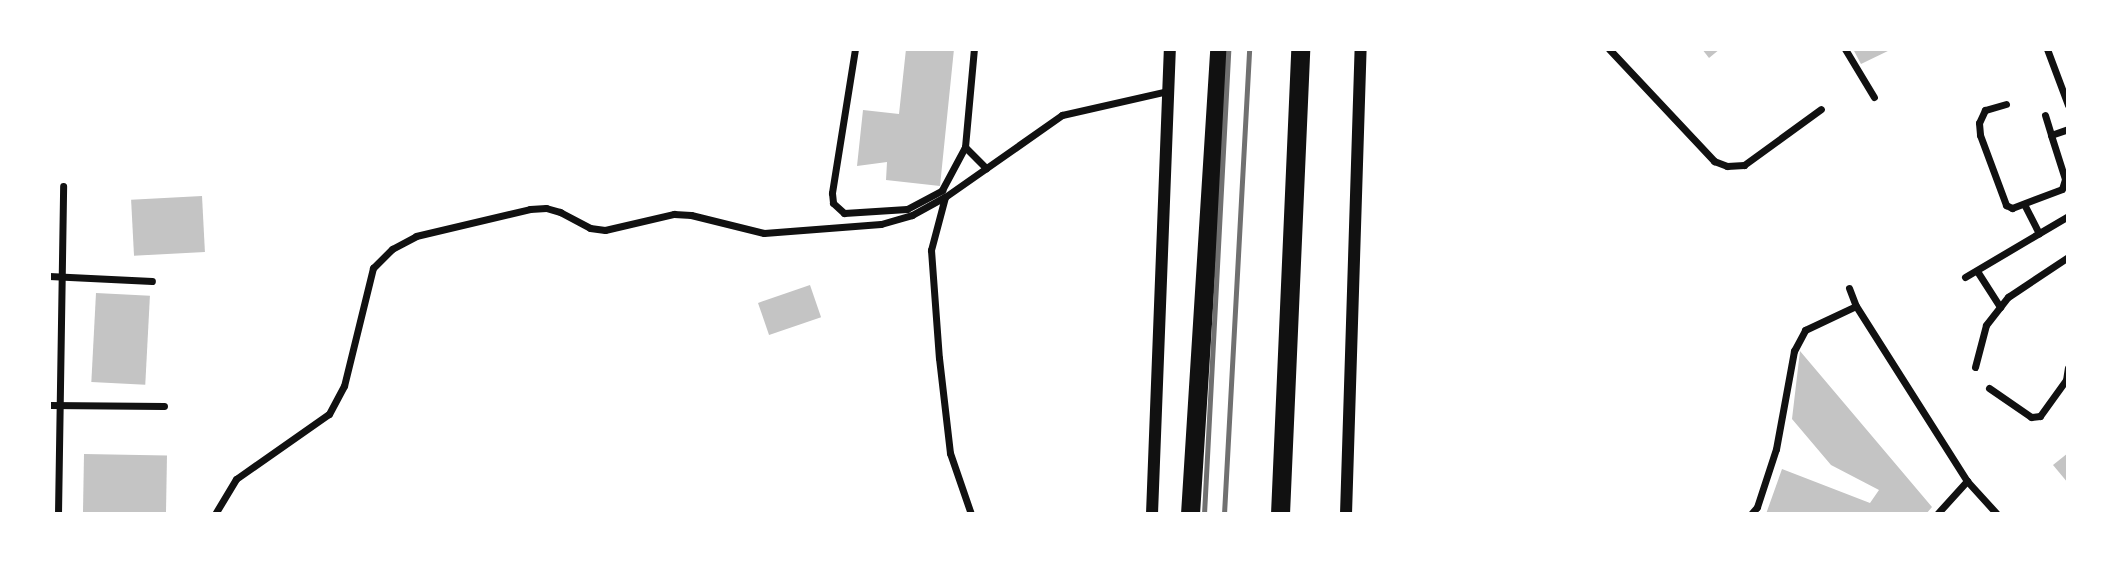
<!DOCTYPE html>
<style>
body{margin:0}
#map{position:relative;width:2117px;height:563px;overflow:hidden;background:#fff;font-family:"Titillium Web",sans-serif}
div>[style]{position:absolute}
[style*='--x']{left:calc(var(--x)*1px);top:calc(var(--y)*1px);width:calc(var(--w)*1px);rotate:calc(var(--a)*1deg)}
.building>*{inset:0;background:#c4c4c4;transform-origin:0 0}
.minor>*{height:7px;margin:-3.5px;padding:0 3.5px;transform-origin:3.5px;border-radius:3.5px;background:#111}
.tertiary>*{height:12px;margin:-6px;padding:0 6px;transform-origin:6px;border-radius:6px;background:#111}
.trunk>*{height:19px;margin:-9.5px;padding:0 9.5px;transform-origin:9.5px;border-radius:9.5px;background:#111}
.rail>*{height:5px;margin:-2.5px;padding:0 2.5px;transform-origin:2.5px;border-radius:2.5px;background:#707070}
span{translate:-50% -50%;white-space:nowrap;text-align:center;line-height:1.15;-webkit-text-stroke:6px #fff;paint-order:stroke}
.frame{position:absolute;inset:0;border:51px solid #fff;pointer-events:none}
</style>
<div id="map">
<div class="building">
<i style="clip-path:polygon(906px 49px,954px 49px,940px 186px,886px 180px,887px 162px,857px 166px,863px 110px,899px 114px)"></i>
<i style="clip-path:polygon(1702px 49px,1720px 49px,1709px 58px)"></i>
<i style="clip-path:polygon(1853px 49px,1892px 49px,1861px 64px)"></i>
<i style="left:202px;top:196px;width:56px;height:71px;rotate:87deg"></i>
<i style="left:810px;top:285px;width:34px;height:55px;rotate:71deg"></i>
<i style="left:96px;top:293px;width:54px;height:89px;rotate:3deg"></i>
<i style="clip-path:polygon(1800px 351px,1932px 507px,1926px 514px,1766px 514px,1782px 469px,1870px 503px,1879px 490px,1831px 465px,1792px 419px)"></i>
<i style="clip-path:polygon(2068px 453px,2068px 483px,2053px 465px)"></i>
<i style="left:84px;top:454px;width:83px;height:60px;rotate:1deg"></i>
</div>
<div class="minor">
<i style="--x:855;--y:49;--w:146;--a:99.1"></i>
<i style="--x:832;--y:193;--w:10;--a:84"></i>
<i style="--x:833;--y:203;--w:15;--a:42"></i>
<i style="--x:844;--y:213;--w:63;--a:-3.6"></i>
<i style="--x:907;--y:209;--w:40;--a:-28"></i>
<i style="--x:942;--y:190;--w:49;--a:-61.9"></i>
<i style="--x:965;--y:147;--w:98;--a:-84.8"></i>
<i style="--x:1609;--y:49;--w:154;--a:46.8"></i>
<i style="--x:1714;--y:161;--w:14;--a:21"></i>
<i style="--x:1727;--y:166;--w:17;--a:-3"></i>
<i style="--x:1744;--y:165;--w:95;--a:-36"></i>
<i style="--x:1845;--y:49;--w:56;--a:58.9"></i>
<i style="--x:2047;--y:49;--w:60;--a:69.4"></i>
<i style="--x:2006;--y:104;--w:22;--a:164"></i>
<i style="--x:1985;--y:110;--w:14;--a:115"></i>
<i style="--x:1979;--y:123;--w:12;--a:85"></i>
<i style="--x:1980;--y:135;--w:75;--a:69.6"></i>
<i style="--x:2006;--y:205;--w:7;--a:27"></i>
<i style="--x:2012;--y:208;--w:53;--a:-20.8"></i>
<i style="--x:2062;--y:189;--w:10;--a:-73"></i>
<i style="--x:2065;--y:179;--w:46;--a:-107.7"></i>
<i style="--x:2045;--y:115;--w:21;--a:73"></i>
<i style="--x:2051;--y:135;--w:18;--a:-19"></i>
<i style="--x:965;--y:147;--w:30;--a:45"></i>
<i style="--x:945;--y:197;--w:55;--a:104.8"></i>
<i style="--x:931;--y:250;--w:108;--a:85.8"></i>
<i style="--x:939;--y:358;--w:96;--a:83.4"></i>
<i style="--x:950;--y:453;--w:65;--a:71"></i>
<i style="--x:2024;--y:204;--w:33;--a:63"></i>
<i style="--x:1977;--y:271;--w:43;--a:57.4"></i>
<i style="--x:49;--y:276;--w:103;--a:2.8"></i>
<i style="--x:1965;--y:277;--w:120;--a:-30.6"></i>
<i style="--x:1849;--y:288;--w:19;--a:69"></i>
<i style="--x:1856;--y:306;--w:207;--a:57.6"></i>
<i style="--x:1967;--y:481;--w:45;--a:47.7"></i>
<i style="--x:1975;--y:367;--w:43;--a:-75.3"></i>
<i style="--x:1986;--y:325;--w:36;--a:-52"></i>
<i style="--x:2008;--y:297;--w:72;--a:-33.7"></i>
<i style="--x:1989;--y:388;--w:51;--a:34.6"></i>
<i style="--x:2031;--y:417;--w:9;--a:-6"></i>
<i style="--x:2040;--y:416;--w:44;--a:-54.2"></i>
<i style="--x:2066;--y:380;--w:12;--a:-81"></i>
<i style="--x:49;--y:405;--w:115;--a:0.5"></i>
<i style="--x:58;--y:514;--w:328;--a:-89.1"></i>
<i style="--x:215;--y:514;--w:41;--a:-59"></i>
<i style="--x:236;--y:479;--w:113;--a:-35"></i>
<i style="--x:329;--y:414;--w:32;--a:-62"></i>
<i style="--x:344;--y:386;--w:122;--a:-76.2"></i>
<i style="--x:373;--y:268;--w:27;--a:-45"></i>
<i style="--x:392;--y:249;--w:27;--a:-28"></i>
<i style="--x:416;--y:236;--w:117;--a:-13.3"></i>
<i style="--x:530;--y:209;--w:16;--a:-4"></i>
<i style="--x:546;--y:208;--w:15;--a:16"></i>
<i style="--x:560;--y:212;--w:34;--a:28"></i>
<i style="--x:590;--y:228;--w:15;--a:8"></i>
<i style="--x:605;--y:230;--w:71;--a:-13.1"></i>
<i style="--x:674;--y:214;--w:17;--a:3"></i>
<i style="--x:691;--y:215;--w:75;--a:13.9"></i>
<i style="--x:764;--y:233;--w:117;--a:-4.4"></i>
<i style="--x:881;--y:224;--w:32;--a:-16"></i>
<i style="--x:912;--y:215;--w:38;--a:-29"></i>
<i style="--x:945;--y:197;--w:143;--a:-35"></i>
<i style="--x:1062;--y:115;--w:109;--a:-12.8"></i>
<i style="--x:1751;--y:514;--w:9;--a:-49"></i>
<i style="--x:1757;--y:507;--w:61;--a:-71.9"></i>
<i style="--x:1776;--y:449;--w:100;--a:-79.6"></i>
<i style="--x:1794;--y:351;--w:24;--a:-62"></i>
<i style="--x:1805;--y:330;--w:56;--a:-25.2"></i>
<i style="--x:1937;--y:514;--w:45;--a:-47.7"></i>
</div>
<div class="tertiary">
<i style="--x:1152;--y:514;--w:465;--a:-87.8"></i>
<i style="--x:1346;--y:514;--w:465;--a:-88.2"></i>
</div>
<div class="trunk">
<i style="--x:1190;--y:514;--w:466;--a:-86.4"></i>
<i style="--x:1280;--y:514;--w:465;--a:-87.5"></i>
</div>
<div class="rail">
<i style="--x:1204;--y:514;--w:466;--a:-87"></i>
<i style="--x:1224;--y:514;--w:466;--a:-86.9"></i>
</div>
<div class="frame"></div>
</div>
